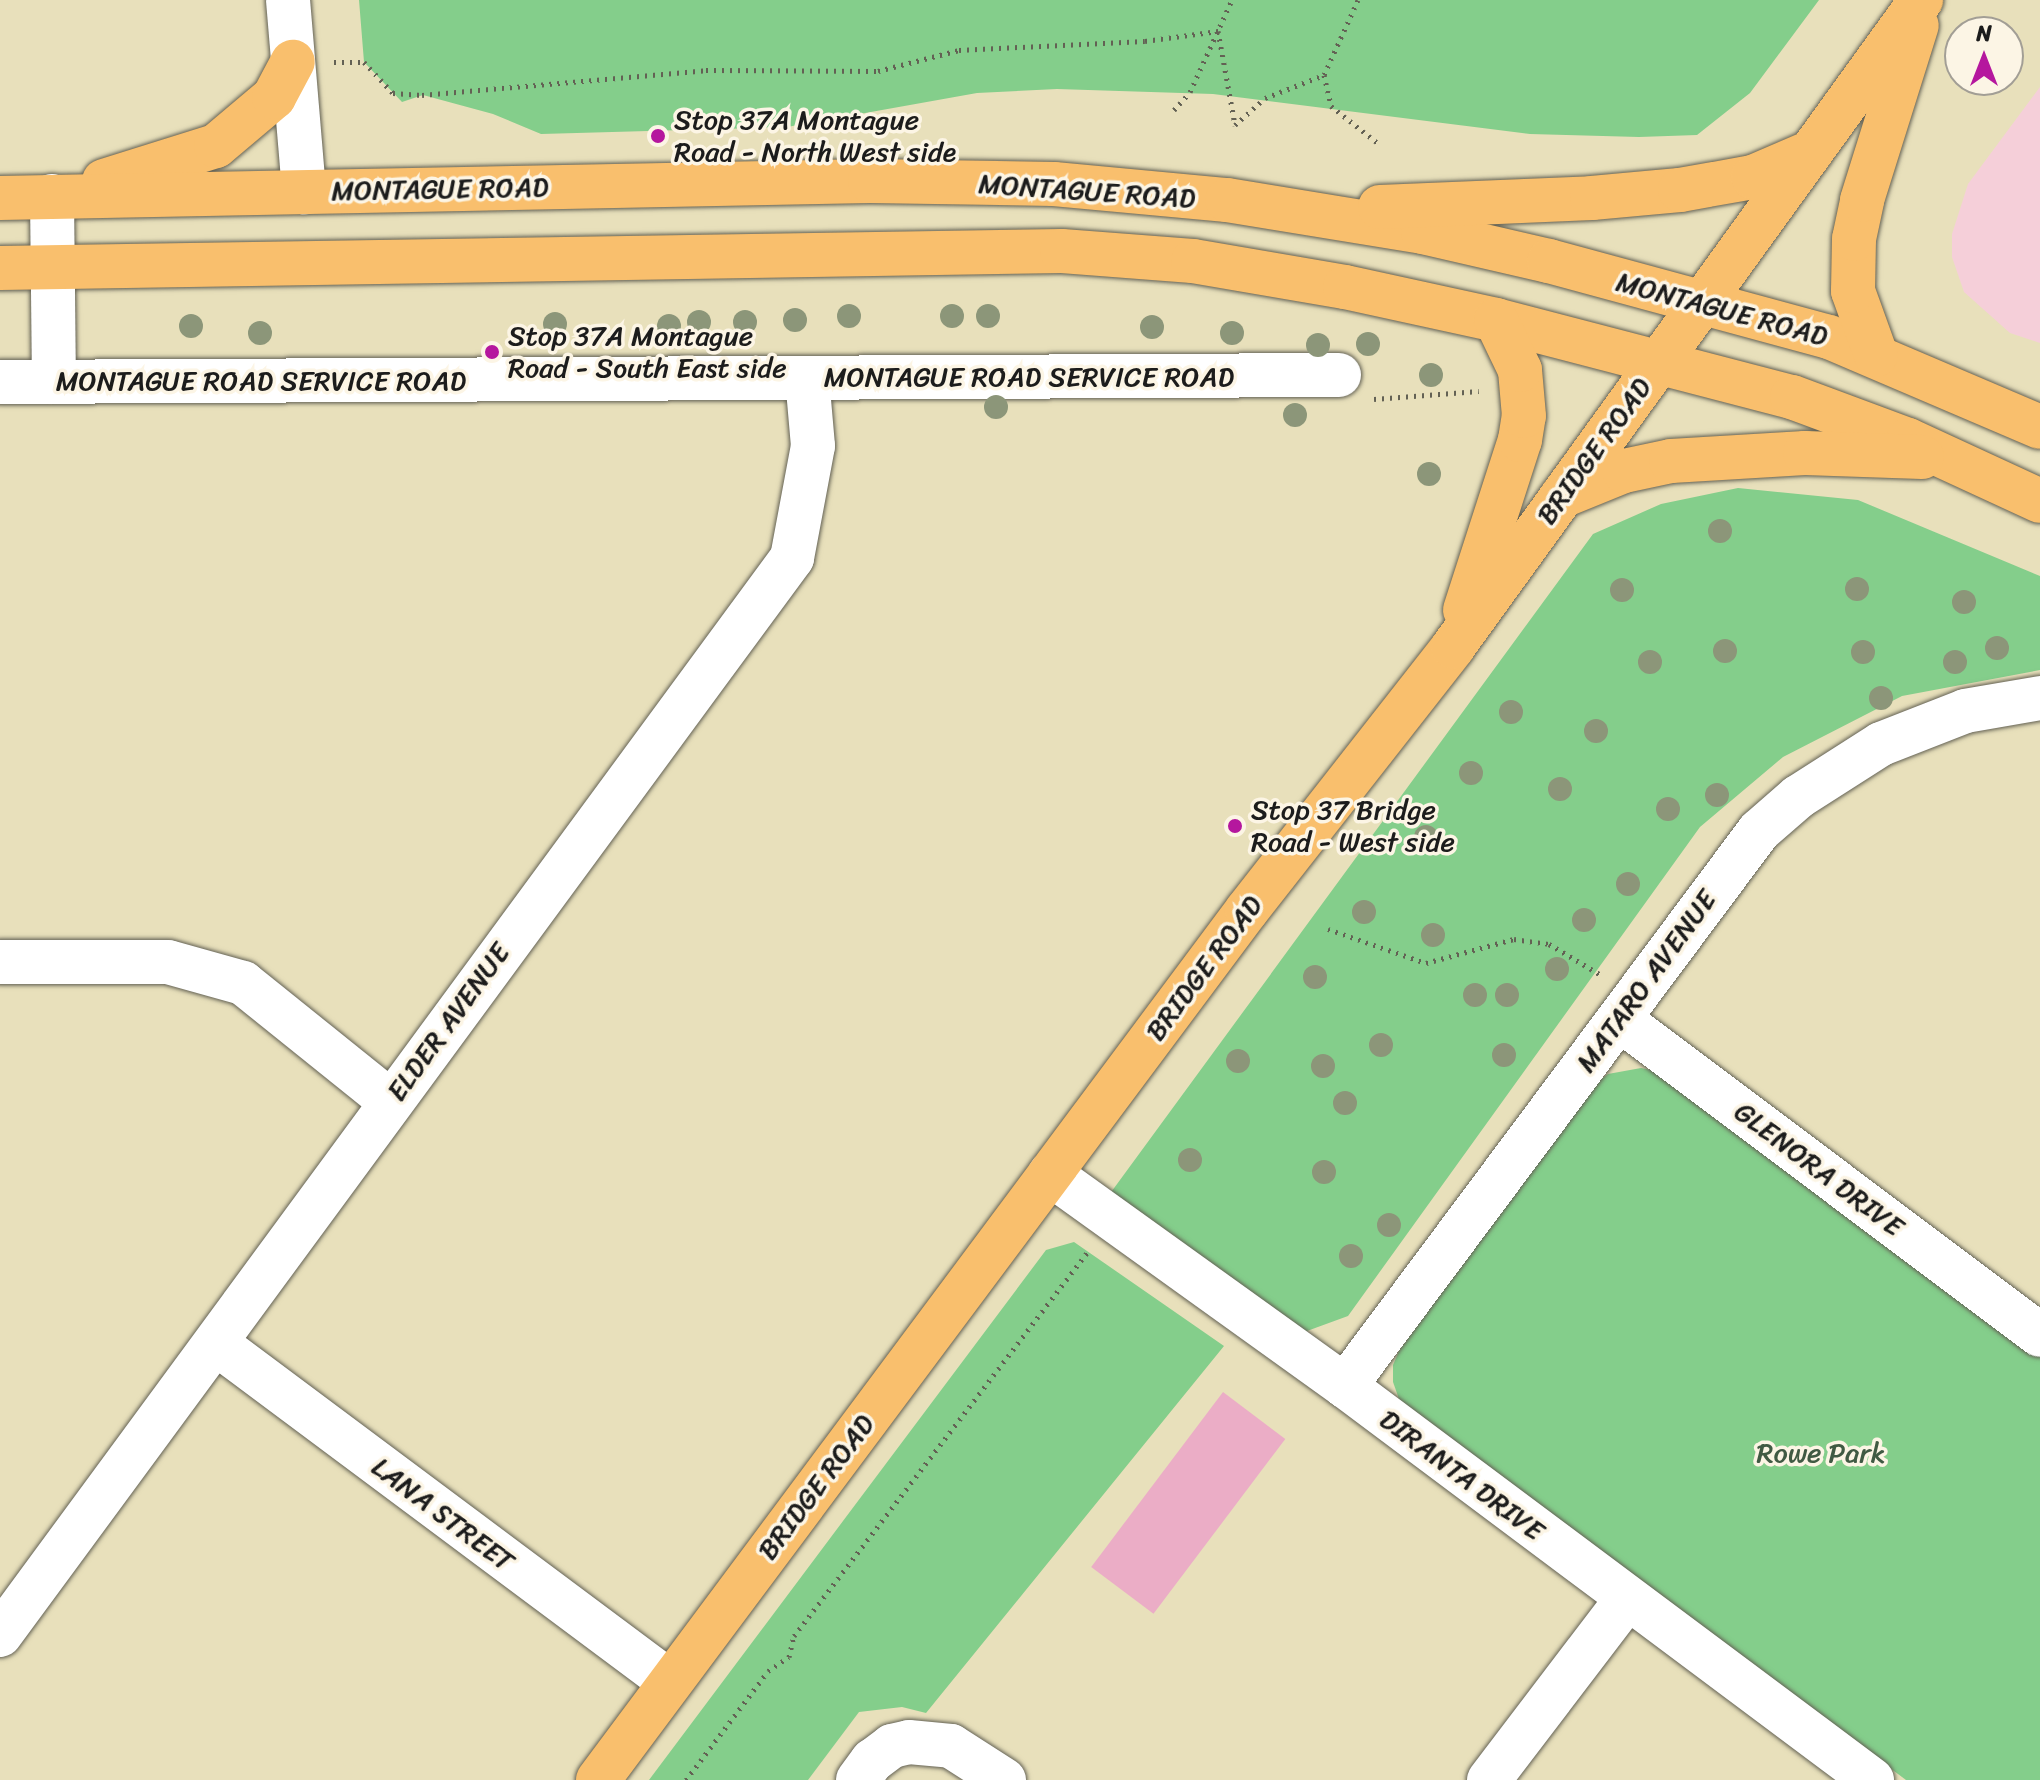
<!DOCTYPE html>
<style>
body{margin:0}
#map{position:relative;width:2040px;height:1780px;overflow:hidden;background:#e8e0bb;font-family:Sriracha,sans-serif}
div>[style]{position:absolute}
[style*='--x']{left:calc(var(--x)*1px);top:calc(var(--y)*1px);width:calc(var(--w)*1px);rotate:calc(var(--a)*1deg)}
.built>*{inset:0;background:#f5cfd9}
.green>*{inset:0;background:#84ce8b}
.building>*{inset:0;background:#ebadc6;transform-origin:0 0}
.path>*{height:5px;margin-top:-2.5px;transform-origin:0;background:repeating-linear-gradient(90deg,#636154 0 2px,transparent 0 8px)}
.roads{filter:drop-shadow(0 0 2px #636154) drop-shadow(0 0 2px #636154)}
.minor>*{height:44px;margin:-22px;padding:0 22px;transform-origin:22px;border-radius:22px;background:#fff}
.major>*{height:44px;margin:-22px;padding:0 22px;transform-origin:22px;border-radius:22px;background:#f9bf6d}
.trees>*{width:24px;height:24px;margin:-12px;border-radius:50%;background:#8c9679}
.dots>*{width:22px;height:22px;translate:-50% -50%;box-sizing:border-box;border:4px solid #fcf5e5;border-radius:50%}
span{translate:-50% -50%;white-space:nowrap;text-align:center;line-height:1.15;-webkit-text-stroke:7px #fcf5e5;paint-order:stroke}
.poi-label{font-size:28px;color:#1c1c1c}
.left{translate:0 -50%;text-align:left}
.street-label{font-size:28px;color:#1c1c1c}
.park-label{font-size:28px;color:#405a43}
.north{position:absolute;left:1944px;top:16px;width:80px;height:80px;box-sizing:border-box;background:#fcf5e5;border:2px solid #a29e95;border-radius:50%;rotate:0deg;font-size:22px;font-weight:700;line-height:32px;text-align:center;color:#1c1c1c}
.north::after{content:'';display:block;margin:auto;width:28px;height:36px;background:#b5179e;clip-path:polygon(50% 0,100% 100%,50% 72%,0 100%)}
</style>
<div id="map">
<div class="built">
<i style="clip-path:polygon(2040px 87px,2040px 343px,2010px 333px,1964px 292px,1952px 257px,1952px 234px,1968px 184px)"></i>
</div>
<div class="green">
<i style="clip-path:polygon(359px 0,1819px 0,1750px 93px,1697px 135px,1639px 137px,1530px 134px,1213px 94px,1057px 89px,977px 93px,787px 127px,541px 134px,493px 114px,423px 95px,402px 102px,364px 62px)"></i>
<i style="clip-path:polygon(1738px 488px,1858px 500px,2040px 576px,2040px 670px,1902px 696px,1783px 757px,1700px 827px,1348px 1316px,1296px 1335px,1109px 1195px,1593px 534px,1661px 504px)"></i>
<i style="clip-path:polygon(1641px 1068px,1656px 1071px,2040px 1355px,2040px 1780px,1906px 1780px,1399px 1399px,1393px 1382px,1393px 1365px,1399px 1351px,1591px 1087px,1608px 1074px)"></i>
<i style="clip-path:polygon(1074px 1242px,1224px 1346px,926px 1713px,902px 1707px,859px 1712px,808px 1780px,649px 1780px,1046px 1250px)"></i>
</div>
<div class="building">
<i style="left:1223px;top:1392px;width:78px;height:219px;rotate:37deg"></i>
</div>
<div class="path">
<i style="--x:1358;--y:0;--w:82;--a:114.4"></i>
<i style="--x:1324;--y:75;--w:32;--a:77"></i>
<i style="--x:1331;--y:106;--w:61;--a:38.4"></i>
<i style="--x:334;--y:62;--w:30;--a:0"></i>
<i style="--x:364;--y:62;--w:42;--a:46.9"></i>
<i style="--x:393;--y:93;--w:29;--a:4"></i>
<i style="--x:422;--y:95;--w:285;--a:-5"></i>
<i style="--x:706;--y:70;--w:172;--a:0.3"></i>
<i style="--x:878;--y:71;--w:84;--a:-14.5"></i>
<i style="--x:959;--y:50;--w:186;--a:-2.8"></i>
<i style="--x:1145;--y:41;--w:74;--a:-7.8"></i>
<i style="--x:1218;--y:31;--w:96;--a:79.7"></i>
<i style="--x:1235;--y:125;--w:40;--a:-42"></i>
<i style="--x:1265;--y:98;--w:63;--a:-21.3"></i>
<i style="--x:1174;--y:110;--w:24;--a:-48"></i>
<i style="--x:1190;--y:92;--w:101;--a:-65.5"></i>
<i style="--x:1374;--y:399;--w:105;--a:-4.4"></i>
<i style="--x:1328;--y:929;--w:104;--a:19.1"></i>
<i style="--x:1426;--y:963;--w:91;--a:-15.3"></i>
<i style="--x:1514;--y:939;--w:35;--a:8"></i>
<i style="--x:1549;--y:944;--w:61;--a:30.8"></i>
<i style="--x:686;--y:1780;--w:136;--a:-53"></i>
<i style="--x:768;--y:1671;--w:25;--a:-34"></i>
<i style="--x:789;--y:1657;--w:22;--a:-77"></i>
<i style="--x:794;--y:1636;--w:484;--a:-52.6"></i>
</div>
<div class="roads">
<div class="minor">
<i style="--x:288;--y:0;--w:193;--a:85.2"></i>
<i style="--x:52;--y:196;--w:186;--a:89.4"></i>
<i style="--x:0;--y:382;--w:1339;--a:-0.3"></i>
<i style="--x:0;--y:962;--w:168;--a:0"></i>
<i style="--x:168;--y:962;--w:78;--a:15.6"></i>
<i style="--x:243;--y:983;--w:189;--a:38.8"></i>
<i style="--x:1619;--y:1019;--w:526;--a:36.89"></i>
<i style="--x:1050;--y:1174;--w:363;--a:35.7"></i>
<i style="--x:1345;--y:1386;--w:658;--a:36.78"></i>
<i style="--x:217;--y:1344;--w:565;--a:36.73"></i>
<i style="--x:1345;--y:1386;--w:692;--a:-53.28"></i>
<i style="--x:1759;--y:831;--w:52;--a:-41.1"></i>
<i style="--x:1798;--y:797;--w:98;--a:-32.6"></i>
<i style="--x:1881;--y:744;--w:90;--a:-21.4"></i>
<i style="--x:1965;--y:711;--w:76;--a:-9.8"></i>
<i style="--x:0;--y:1635;--w:1337;--a:-53.67"></i>
<i style="--x:792;--y:558;--w:114;--a:-79.4"></i>
<i style="--x:813;--y:446;--w:68;--a:-95"></i>
<i style="--x:858;--y:1780;--w:24;--a:-54"></i>
<i style="--x:872;--y:1761;--w:25;--a:-37"></i>
<i style="--x:892;--y:1746;--w:17;--a:-13"></i>
<i style="--x:909;--y:1742;--w:42;--a:5.4"></i>
<i style="--x:951;--y:1746;--w:63;--a:32.7"></i>
<i style="--x:1489;--y:1780;--w:226;--a:-52.7"></i>
</div>
<div class="major">
<i style="--x:104;--y:181;--w:117;--a:-17.4"></i>
<i style="--x:216;--y:146;--w:76;--a:-40.2"></i>
<i style="--x:274;--y:97;--w:40;--a:-62"></i>
<i style="--x:0;--y:198;--w:870;--a:-1.12"></i>
<i style="--x:870;--y:181;--w:184;--a:0.9"></i>
<i style="--x:1054;--y:184;--w:174;--a:5.3"></i>
<i style="--x:1227;--y:200;--w:199;--a:9.3"></i>
<i style="--x:1423;--y:232;--w:129;--a:13"></i>
<i style="--x:1549;--y:261;--w:290;--a:15.2"></i>
<i style="--x:1829;--y:337;--w:229;--a:23.1"></i>
<i style="--x:1380;--y:207;--w:212;--a:-2.4"></i>
<i style="--x:1592;--y:198;--w:88;--a:-5.2"></i>
<i style="--x:1680;--y:190;--w:74;--a:-10.1"></i>
<i style="--x:1753;--y:177;--w:63;--a:-23.3"></i>
<i style="--x:0;--y:268;--w:1062;--a:-0.92"></i>
<i style="--x:1062;--y:251;--w:131;--a:4.4"></i>
<i style="--x:1193;--y:261;--w:154;--a:9.7"></i>
<i style="--x:1345;--y:287;--w:155;--a:12.3"></i>
<i style="--x:1496;--y:320;--w:306;--a:14.6"></i>
<i style="--x:1792;--y:397;--w:124;--a:20.3"></i>
<i style="--x:1908;--y:440;--w:145;--a:24.8"></i>
<i style="--x:1876;--y:355;--w:68;--a:-109.8"></i>
<i style="--x:1853;--y:291;--w:52;--a:-88.9"></i>
<i style="--x:1854;--y:239;--w:40;--a:-78"></i>
<i style="--x:1862;--y:200;--w:183;--a:-72.6"></i>
<i style="--x:1562;--y:496;--w:67;--a:-22"></i>
<i style="--x:1624;--y:471;--w:48;--a:-12"></i>
<i style="--x:1671;--y:461;--w:134;--a:-3.4"></i>
<i style="--x:1805;--y:453;--w:117;--a:2"></i>
<i style="--x:1465;--y:610;--w:179;--a:-72.1"></i>
<i style="--x:1520;--y:440;--w:24;--a:-81"></i>
<i style="--x:1524;--y:416;--w:46;--a:-95"></i>
<i style="--x:1520;--y:370;--w:55;--a:-115.6"></i>
<i style="--x:598;--y:1780;--w:1085;--a:-53.28"></i>
<i style="--x:1247;--y:910;--w:334;--a:-51.9"></i>
<i style="--x:1453;--y:647;--w:799;--a:-54.12"></i>
</div>
</div>
<div class="trees">
<i style="left:849px;top:316px"></i>
<i style="left:952px;top:316px"></i>
<i style="left:988px;top:316px"></i>
<i style="left:795px;top:320px"></i>
<i style="left:699px;top:322px"></i>
<i style="left:745px;top:322px"></i>
<i style="left:555px;top:324px"></i>
<i style="left:191px;top:326px"></i>
<i style="left:669px;top:326px"></i>
<i style="left:1152px;top:327px"></i>
<i style="left:260px;top:333px"></i>
<i style="left:1232px;top:333px"></i>
<i style="left:1368px;top:344px"></i>
<i style="left:1318px;top:345px"></i>
<i style="left:1431px;top:375px"></i>
<i style="left:996px;top:407px"></i>
<i style="left:1295px;top:415px"></i>
<i style="left:1429px;top:474px"></i>
<i style="left:1720px;top:531px"></i>
<i style="left:1857px;top:589px"></i>
<i style="left:1622px;top:590px"></i>
<i style="left:1964px;top:602px"></i>
<i style="left:1997px;top:648px"></i>
<i style="left:1725px;top:651px"></i>
<i style="left:1863px;top:652px"></i>
<i style="left:1650px;top:662px"></i>
<i style="left:1955px;top:662px"></i>
<i style="left:1881px;top:698px"></i>
<i style="left:1511px;top:712px"></i>
<i style="left:1596px;top:731px"></i>
<i style="left:1471px;top:773px"></i>
<i style="left:1560px;top:789px"></i>
<i style="left:1717px;top:795px"></i>
<i style="left:1668px;top:809px"></i>
<i style="left:1426px;top:837px"></i>
<i style="left:1628px;top:884px"></i>
<i style="left:1364px;top:912px"></i>
<i style="left:1584px;top:920px"></i>
<i style="left:1433px;top:935px"></i>
<i style="left:1557px;top:969px"></i>
<i style="left:1315px;top:977px"></i>
<i style="left:1475px;top:995px"></i>
<i style="left:1507px;top:995px"></i>
<i style="left:1381px;top:1045px"></i>
<i style="left:1504px;top:1055px"></i>
<i style="left:1238px;top:1061px"></i>
<i style="left:1323px;top:1066px"></i>
<i style="left:1345px;top:1103px"></i>
<i style="left:1190px;top:1160px"></i>
<i style="left:1324px;top:1172px"></i>
<i style="left:1389px;top:1225px"></i>
<i style="left:1351px;top:1256px"></i>
</div>
<div class="dots">
<i style="left:658px;top:136px;background:#b5179e"></i>
<i style="left:492px;top:352px;background:#b5179e"></i>
<i style="left:1235px;top:826px;background:#b5179e"></i>
</div>
<div class="poi-label">
<span class="left" style="left:674px;top:136px">Stop 37A Montague<br>Road - North West side</span>
<span class="left" style="left:508px;top:352px">Stop 37A Montague<br>Road - South East side</span>
<span class="left" style="left:1251px;top:826px">Stop 37 Bridge<br>Road - West side</span>
</div>
<div class="street-label">
<span style="left:440px;top:189px;rotate:-1deg">MONTAGUE ROAD</span>
<span style="left:1087px;top:191px;rotate:4deg">MONTAGUE ROAD</span>
<span style="left:1722px;top:309px;rotate:15deg">MONTAGUE ROAD</span>
<span style="left:1029px;top:377px">MONTAGUE ROAD SERVICE ROAD</span>
<span style="left:261px;top:381px">MONTAGUE ROAD SERVICE ROAD</span>
<span style="left:1594px;top:451px;rotate:-54deg">BRIDGE ROAD</span>
<span style="left:1204px;top:968px;rotate:-53deg">BRIDGE ROAD</span>
<span style="left:1646px;top:981px;rotate:-54deg">MATARO AVENUE</span>
<span style="left:448px;top:1022px;rotate:-54deg">ELDER AVENUE</span>
<span style="left:1819px;top:1169px;rotate:37deg">GLENORA DRIVE</span>
<span style="left:1462px;top:1475px;rotate:37deg">DIRANTA DRIVE</span>
<span style="left:816px;top:1487px;rotate:-53deg">BRIDGE ROAD</span>
<span style="left:443px;top:1514px;rotate:37deg">LANA STREET</span>
</div>
<div class="park-label">
<span style="left:1821px;top:1453px">Rowe Park</span>
</div>
<div class="north">N</div>
</div>
